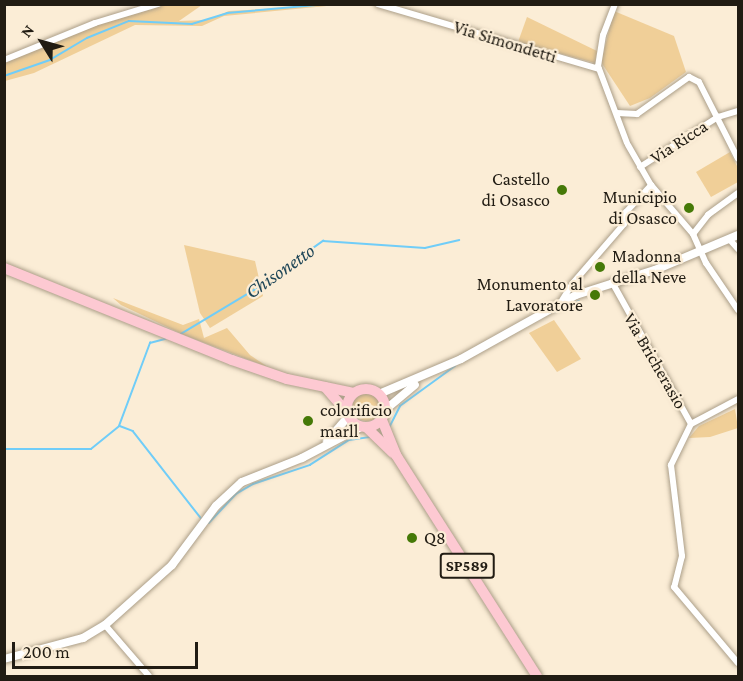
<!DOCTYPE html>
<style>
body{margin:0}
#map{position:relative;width:743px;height:681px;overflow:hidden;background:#fbedd6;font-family:"Crimson Pro",serif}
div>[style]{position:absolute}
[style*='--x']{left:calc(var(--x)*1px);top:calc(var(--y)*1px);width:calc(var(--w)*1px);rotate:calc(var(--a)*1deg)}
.green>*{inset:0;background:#f0cf98}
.round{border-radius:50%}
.stream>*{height:1.5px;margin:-0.75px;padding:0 0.75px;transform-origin:0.75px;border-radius:0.75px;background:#70cdf8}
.roads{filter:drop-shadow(0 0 2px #ac9f89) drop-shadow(0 0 2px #ac9f89)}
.minor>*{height:6px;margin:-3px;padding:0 3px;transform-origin:3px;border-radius:3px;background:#fff}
.tertiary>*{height:8px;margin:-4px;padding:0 4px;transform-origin:4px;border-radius:4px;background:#fff}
.primary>*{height:10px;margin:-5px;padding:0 5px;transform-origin:5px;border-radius:5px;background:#fdc9d2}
.primary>.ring{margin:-5px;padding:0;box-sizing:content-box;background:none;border:10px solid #fdc9d2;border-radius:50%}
.dots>*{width:16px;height:16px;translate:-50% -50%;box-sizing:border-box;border:3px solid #fbedd6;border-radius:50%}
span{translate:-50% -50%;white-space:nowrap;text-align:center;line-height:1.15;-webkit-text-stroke:4.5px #fbedd6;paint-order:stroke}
.shield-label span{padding:2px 4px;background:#fbedd6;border:2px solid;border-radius:4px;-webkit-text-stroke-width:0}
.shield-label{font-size:16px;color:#211c13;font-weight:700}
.street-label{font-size:18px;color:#211c13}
.poi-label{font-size:18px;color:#211c13}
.right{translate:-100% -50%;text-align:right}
.left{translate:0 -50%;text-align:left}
.water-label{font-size:20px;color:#1d4557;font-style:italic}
.frame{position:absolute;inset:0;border:6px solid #211c13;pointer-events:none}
.north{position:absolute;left:12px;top:12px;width:60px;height:60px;-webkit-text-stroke:4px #fbedd6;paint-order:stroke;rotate:307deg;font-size:16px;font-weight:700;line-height:24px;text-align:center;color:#211c13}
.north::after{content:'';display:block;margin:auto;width:21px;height:27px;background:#211c13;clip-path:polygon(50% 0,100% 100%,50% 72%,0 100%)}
.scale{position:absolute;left:12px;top:642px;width:186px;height:27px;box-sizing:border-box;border:3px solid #211c13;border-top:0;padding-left:8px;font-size:18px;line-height:21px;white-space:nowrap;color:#211c13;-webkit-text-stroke:4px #fbedd6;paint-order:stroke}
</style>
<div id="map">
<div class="green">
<i style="clip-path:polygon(165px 5px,202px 5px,179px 21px,207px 20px,229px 11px,337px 5px,224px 16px,202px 26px,135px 25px,34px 73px,5px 81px,5px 62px,98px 25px)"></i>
<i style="clip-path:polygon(614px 11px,674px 36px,686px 72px,650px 98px,630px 106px,601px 62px)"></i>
<i style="clip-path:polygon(527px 17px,597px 51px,595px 63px,518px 42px)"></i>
<i style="clip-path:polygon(730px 152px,738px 168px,738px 182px,711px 197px,696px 172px)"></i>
<i style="clip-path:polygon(184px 245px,255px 261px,263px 296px,210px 328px,200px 313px)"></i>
<i style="clip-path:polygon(113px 298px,183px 325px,199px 319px,204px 338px,227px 328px,250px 355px,268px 367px,184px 335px,121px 305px)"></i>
<i style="clip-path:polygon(554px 320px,581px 359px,557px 372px,529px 333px)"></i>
<i class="round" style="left:352px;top:391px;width:30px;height:30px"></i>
<i style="clip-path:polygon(735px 409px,738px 428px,710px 437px,689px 438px,699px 426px)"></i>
</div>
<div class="stream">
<i style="--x:4;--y:76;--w:49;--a:-19.2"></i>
<i style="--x:50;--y:60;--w:43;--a:-30.7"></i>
<i style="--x:87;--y:38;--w:45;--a:-22"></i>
<i style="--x:129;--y:21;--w:63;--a:2.7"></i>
<i style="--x:192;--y:24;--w:37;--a:-17"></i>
<i style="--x:227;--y:13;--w:101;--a:-5.1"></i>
<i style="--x:554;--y:312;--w:27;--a:-24"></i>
<i style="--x:181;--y:334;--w:85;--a:-31.1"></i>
<i style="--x:254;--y:290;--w:85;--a:-35.4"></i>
<i style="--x:323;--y:241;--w:102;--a:3.9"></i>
<i style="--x:425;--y:248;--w:35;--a:-13"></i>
<i style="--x:120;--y:426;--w:14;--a:21"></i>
<i style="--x:133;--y:431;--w:110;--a:52"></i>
<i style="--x:390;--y:426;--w:22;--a:-63"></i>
<i style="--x:400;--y:406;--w:68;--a:-36"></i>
<i style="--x:4;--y:449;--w:87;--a:0"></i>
<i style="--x:91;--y:449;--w:36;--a:-39"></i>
<i style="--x:119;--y:426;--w:89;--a:-69.5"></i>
<i style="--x:150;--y:343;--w:16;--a:-15"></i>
<i style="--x:209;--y:523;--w:40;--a:-47"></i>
<i style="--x:236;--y:494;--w:20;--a:-30"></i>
<i style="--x:253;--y:484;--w:60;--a:-18.4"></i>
<i style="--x:310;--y:465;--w:46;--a:-32.7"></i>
<i style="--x:349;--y:440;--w:22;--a:-8"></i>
</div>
<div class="roads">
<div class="minor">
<i style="--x:378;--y:4;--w:230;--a:16.4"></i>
<i style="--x:615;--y:4;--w:33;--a:111"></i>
<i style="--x:603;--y:35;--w:31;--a:99"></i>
<i style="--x:598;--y:66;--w:82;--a:69.4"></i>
<i style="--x:4;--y:60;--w:98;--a:-22.1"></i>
<i style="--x:95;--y:23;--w:66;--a:-16.8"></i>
<i style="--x:617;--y:113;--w:20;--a:3"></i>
<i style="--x:637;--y:114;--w:64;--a:-35.4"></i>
<i style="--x:689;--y:77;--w:11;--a:27"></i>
<i style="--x:699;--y:82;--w:86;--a:63.1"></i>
<i style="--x:628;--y:145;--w:46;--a:60.1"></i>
<i style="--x:651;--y:185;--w:65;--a:49.4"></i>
<i style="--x:640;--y:167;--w:93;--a:-32.7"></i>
<i style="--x:718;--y:117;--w:21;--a:-17"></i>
<i style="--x:738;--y:193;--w:37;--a:144"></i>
<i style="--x:708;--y:215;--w:24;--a:128"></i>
<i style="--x:693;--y:234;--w:32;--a:66"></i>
<i style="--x:706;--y:263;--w:57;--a:55.8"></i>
<i style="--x:730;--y:240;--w:12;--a:48"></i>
<i style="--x:612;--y:282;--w:162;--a:60.9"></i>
<i style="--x:691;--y:424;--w:46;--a:116"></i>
<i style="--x:671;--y:465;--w:92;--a:83.1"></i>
<i style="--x:682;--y:556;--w:32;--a:104"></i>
<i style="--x:674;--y:587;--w:99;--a:49.9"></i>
<i style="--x:561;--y:302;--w:22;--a:-58"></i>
<i style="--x:573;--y:283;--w:78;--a:-49.2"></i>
<i style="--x:624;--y:224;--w:12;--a:-81"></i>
<i style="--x:626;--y:212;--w:37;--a:-47"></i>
<i style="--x:691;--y:424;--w:53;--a:-28"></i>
<i style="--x:105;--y:625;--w:67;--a:49.2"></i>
</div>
<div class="tertiary">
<i style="--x:379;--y:394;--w:89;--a:-23.1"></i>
<i style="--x:461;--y:359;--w:132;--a:-29.1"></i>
<i style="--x:576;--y:295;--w:83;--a:-17.6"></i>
<i style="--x:655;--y:270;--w:90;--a:-22.9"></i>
<i style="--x:385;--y:410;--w:39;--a:-40"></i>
<i style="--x:327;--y:441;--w:32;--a:-49"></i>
<i style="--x:4;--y:659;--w:82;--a:-14.9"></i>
<i style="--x:83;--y:638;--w:26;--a:-31"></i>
<i style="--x:105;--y:625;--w:90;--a:-41.8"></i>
<i style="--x:172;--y:565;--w:74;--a:-53.3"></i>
<i style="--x:216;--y:506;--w:35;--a:-43"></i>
<i style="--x:242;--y:482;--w:65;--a:-21.8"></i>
<i style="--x:302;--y:458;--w:67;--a:-27.7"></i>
</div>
<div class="primary">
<i style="--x:4;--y:268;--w:246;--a:22"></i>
<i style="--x:232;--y:360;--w:58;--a:19.1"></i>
<i style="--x:287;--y:379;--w:68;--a:11.8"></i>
<i style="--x:325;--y:387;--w:33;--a:49"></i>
<i class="ring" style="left:347px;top:389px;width:28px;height:28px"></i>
<i style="--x:382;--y:420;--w:38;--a:68"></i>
<i style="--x:396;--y:455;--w:262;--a:57.5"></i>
<i style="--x:367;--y:428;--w:36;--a:44"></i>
</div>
</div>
<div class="dots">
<i style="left:562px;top:190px;background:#457907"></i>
<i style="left:689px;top:208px;background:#457907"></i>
<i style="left:600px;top:267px;background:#457907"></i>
<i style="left:595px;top:295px;background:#457907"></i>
<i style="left:308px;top:421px;background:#457907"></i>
<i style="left:412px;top:538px;background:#457907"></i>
</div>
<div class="shield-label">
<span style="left:467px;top:566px">SP589</span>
</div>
<div class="street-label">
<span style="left:505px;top:42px;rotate:17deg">Via Simondetti</span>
<span style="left:679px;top:142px;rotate:-33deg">Via Ricca</span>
<span style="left:655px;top:361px;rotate:60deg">Via Bricherasio</span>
</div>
<div class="poi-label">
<span class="right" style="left:550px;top:190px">Castello<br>di Osasco</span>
<span class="right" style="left:677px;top:208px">Municipio<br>di Osasco</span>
<span class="left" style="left:612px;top:267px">Madonna<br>della Neve</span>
<span class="right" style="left:583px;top:295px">Monumento al<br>Lavoratore</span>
<span class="left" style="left:320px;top:421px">colorificio<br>marll</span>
<span class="left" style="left:424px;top:538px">Q8</span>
</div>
<div class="water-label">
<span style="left:280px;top:271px;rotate:-35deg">Chisonetto</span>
</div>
<div class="frame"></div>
<div class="north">N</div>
<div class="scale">200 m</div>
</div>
